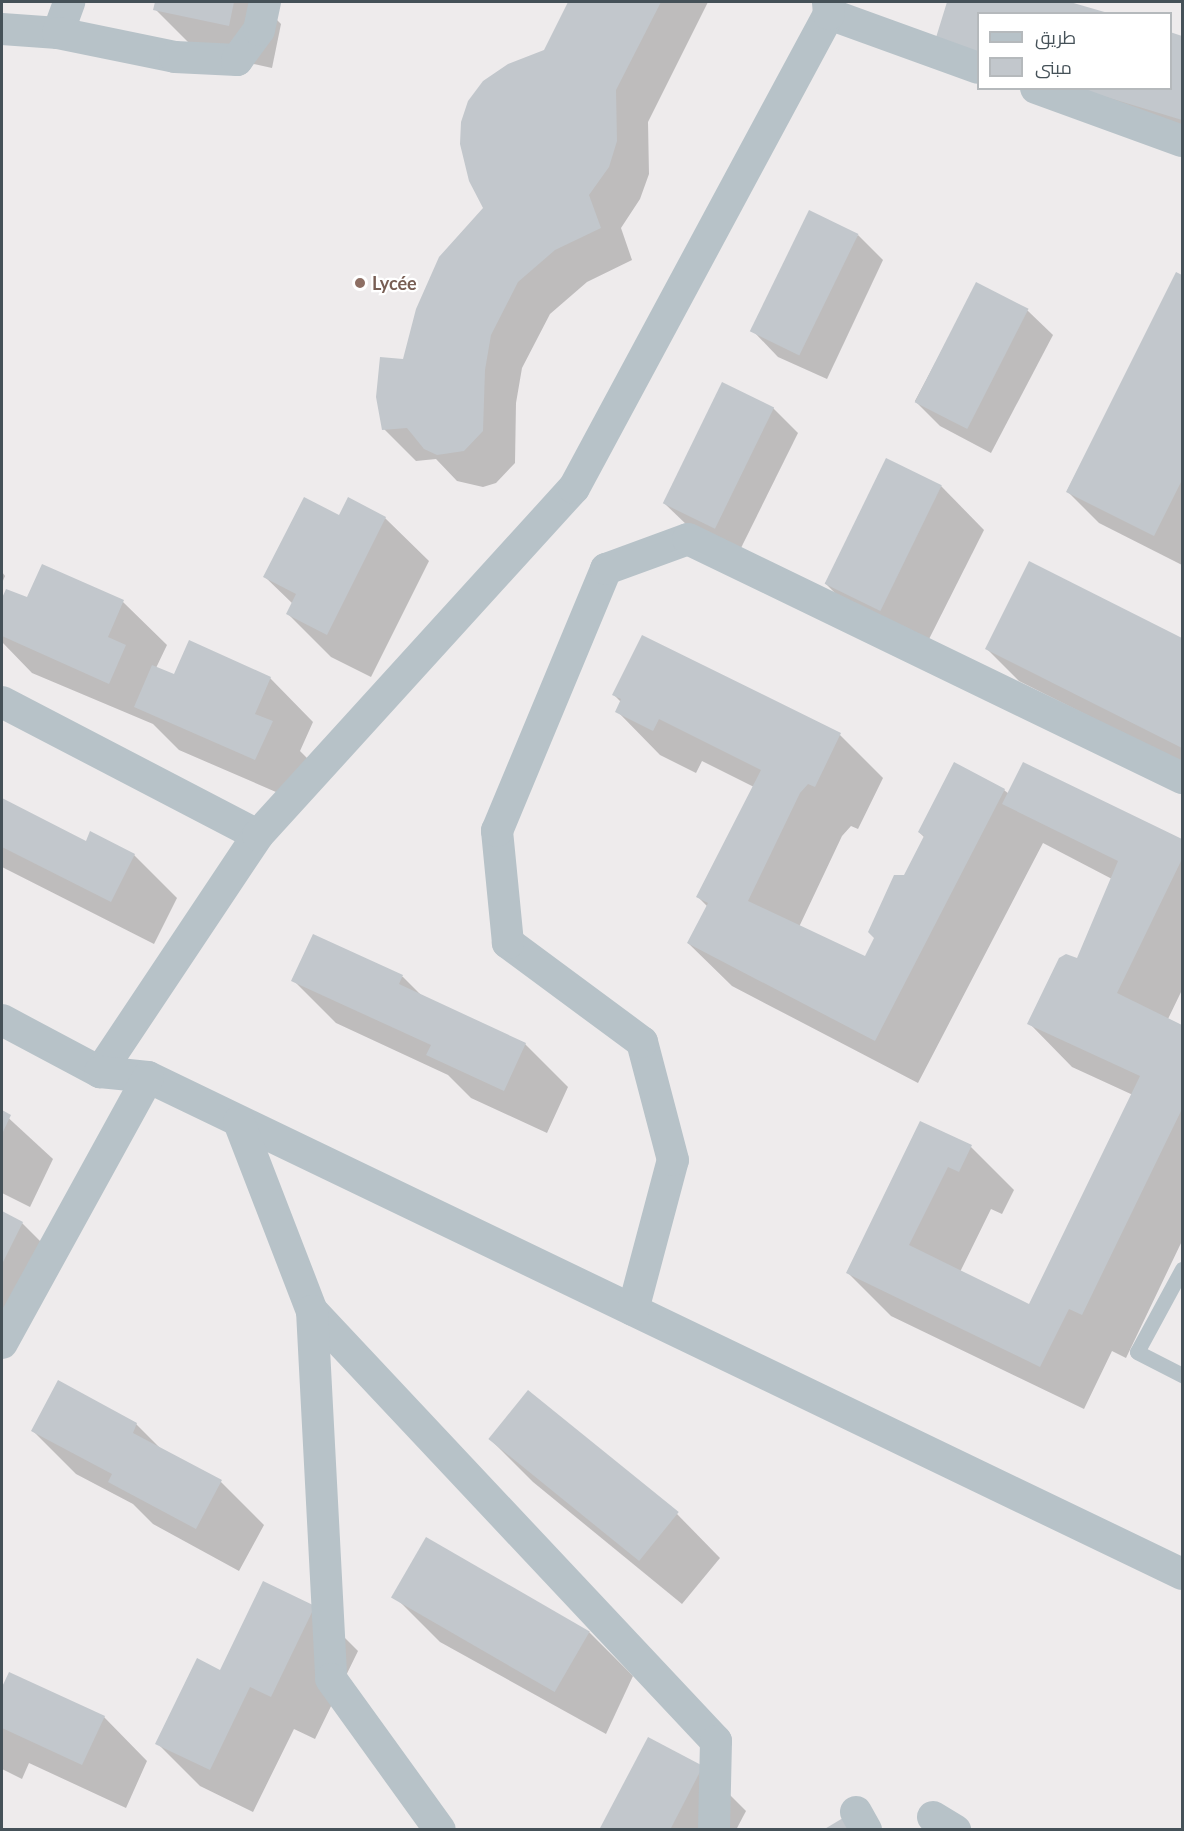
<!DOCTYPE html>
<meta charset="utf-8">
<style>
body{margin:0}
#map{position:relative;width:1184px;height:1831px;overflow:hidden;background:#eeebec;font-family:Lato,Cairo,sans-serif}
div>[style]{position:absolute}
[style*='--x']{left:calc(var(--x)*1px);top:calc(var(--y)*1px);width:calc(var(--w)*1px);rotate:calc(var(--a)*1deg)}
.shadow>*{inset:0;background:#0003}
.building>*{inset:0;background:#c2c7cc;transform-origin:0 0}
.lane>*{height:15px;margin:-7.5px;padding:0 7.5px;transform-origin:7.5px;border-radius:7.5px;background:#b7c2c8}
.street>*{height:32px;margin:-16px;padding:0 16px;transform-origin:16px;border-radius:16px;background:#b7c2c8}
.dots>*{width:16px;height:16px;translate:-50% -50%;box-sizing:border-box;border:3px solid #fff;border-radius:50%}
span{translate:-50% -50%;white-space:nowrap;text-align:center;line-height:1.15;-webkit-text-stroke:4.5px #fff;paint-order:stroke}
.education-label{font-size:18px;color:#785e54;font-weight:700}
.left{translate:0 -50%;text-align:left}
.frame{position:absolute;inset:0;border:3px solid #455158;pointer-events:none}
.legend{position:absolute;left:977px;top:12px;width:195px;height:78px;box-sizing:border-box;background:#fff;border:2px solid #b5b9bc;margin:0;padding:8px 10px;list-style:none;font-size:18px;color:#455158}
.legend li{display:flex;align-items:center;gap:12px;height:30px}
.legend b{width:30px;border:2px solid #b5b9bc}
</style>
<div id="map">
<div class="shadow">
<i style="clip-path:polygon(156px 2px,259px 2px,281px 24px,272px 68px,198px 52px,155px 9px)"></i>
<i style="clip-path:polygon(570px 2px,708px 2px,648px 122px,649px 174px,640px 199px,621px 228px,632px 260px,587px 282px,550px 314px,522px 368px,516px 403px,515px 463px,496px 483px,483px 487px,457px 481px,436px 459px,416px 461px,384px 429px,404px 360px,484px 208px,545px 51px)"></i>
<i style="clip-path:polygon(949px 2px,1065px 2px,1104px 14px,978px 14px,978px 69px,936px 44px)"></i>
<i style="clip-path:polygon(1170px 34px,1182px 37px,1182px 131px,1044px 88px,1170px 88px)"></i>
<i style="clip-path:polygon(858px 235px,883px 260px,827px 379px,778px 357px,754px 332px)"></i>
<i style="clip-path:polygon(1177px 274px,1182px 276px,1182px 565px,1099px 523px,1067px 491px)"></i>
<i style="clip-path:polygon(977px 284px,1028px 311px,1053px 335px,991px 453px,940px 426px,915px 401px)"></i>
<i style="clip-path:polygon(773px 408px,798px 433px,739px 552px,689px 527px,664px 503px)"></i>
<i style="clip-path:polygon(941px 486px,984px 530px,922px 653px,868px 626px,825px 583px)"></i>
<i style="clip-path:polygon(340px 517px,385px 518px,429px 561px,371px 677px,331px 657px,288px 614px,293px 604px,265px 577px)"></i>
<i style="clip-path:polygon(1030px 563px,1182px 639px,1182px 763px,1019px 681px,987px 649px)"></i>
<i style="clip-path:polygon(43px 566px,123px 602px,167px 645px,156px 668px,174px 676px,270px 678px,313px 722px,300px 751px,315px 766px,299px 802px,179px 750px,153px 724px,32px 673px,2px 642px,2px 602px,7px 590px,28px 599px)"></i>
<i style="clip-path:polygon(2px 572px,5px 576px,2px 583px)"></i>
<i style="clip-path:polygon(614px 695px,840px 735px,883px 778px,858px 829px,851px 826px,842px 836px,799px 927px,866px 958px,925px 838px,919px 832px,1004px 790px,1009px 794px,1023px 764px,1182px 841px,1182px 990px,1168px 1019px,1182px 1026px,1182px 1241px,1126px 1358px,1112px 1351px,1084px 1409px,891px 1316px,848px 1273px,921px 1123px,971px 1147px,1014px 1190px,1002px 1214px,991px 1209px,960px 1272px,1029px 1306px,1133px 1095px,1072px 1067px,1029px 1023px,1078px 960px,1112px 879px,1043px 843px,918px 1083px,732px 986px,688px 943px,708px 907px,698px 897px,754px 787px,702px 761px,696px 773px,660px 755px,617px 711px,621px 702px)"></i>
<i style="clip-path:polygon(2px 800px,86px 843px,134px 855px,177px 898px,154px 944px,2px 867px)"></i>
<i style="clip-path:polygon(314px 936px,403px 977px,423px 997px,525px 1044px,568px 1087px,547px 1133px,471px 1098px,448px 1075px,336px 1023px,293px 980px)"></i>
<i style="clip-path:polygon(2px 1112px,53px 1159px,30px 1207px,2px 1193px)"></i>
<i style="clip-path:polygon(2px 1212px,22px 1223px,54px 1255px,2px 1358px)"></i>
<i style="clip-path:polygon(528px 1392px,677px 1514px,720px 1558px,682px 1604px,533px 1482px,490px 1439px)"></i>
<i style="clip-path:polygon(136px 1424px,162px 1450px,221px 1482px,264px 1525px,239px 1571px,153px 1524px,133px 1504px,76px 1474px,32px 1430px)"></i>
<i style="clip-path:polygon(397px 1599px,589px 1632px,633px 1676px,606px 1734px,440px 1642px)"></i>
<i style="clip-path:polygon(314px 1607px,358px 1651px,315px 1739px,294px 1729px,253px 1812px,200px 1786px,157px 1743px,221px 1672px)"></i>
<i style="clip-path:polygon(10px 1674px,104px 1717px,147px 1761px,126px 1808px,29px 1763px,22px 1779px,2px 1769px,2px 1691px)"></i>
<i style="clip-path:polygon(702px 1767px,746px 1811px,736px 1830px,601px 1830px)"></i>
</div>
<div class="building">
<i style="clip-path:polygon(155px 2px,234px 2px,229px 26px,153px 10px)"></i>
<i style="clip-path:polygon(568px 2px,661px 2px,616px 90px,617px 141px,609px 167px,589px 195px,601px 228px,555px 250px,518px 282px,491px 335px,485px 370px,483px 431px,464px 451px,437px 455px,424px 449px,407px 428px,382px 430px,376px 397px,380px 357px,403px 359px,416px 309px,439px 257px,483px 208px,469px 181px,460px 144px,461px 122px,468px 101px,483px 81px,508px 64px,544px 50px)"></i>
<i style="clip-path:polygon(947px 2px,1070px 2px,1108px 13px,978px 14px,978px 58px,934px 44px)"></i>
<i style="clip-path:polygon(1170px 32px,1182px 36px,1182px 120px,1080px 89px,1170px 88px)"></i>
<i style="left:809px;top:210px;width:55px;height:135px;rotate:26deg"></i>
<i style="clip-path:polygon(1176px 272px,1182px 275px,1182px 480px,1154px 536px,1066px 492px)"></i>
<i style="left:976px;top:282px;width:59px;height:135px;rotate:27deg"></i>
<i style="left:722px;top:382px;width:58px;height:135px;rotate:26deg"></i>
<i style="left:886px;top:458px;width:62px;height:140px;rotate:26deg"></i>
<i style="clip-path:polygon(304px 497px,339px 515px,348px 497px,386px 517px,327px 635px,286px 614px,296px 594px,263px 577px)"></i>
<i style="clip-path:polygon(1029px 561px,1182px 638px,1182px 748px,985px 649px)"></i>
<i style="clip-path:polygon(42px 564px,124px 600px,108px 637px,126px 645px,109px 684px,2px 636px,2px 598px,6px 589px,27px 597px)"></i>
<i style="clip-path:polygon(642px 635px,841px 733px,815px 787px,808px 784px,800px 793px,748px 901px,865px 956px,874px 938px,868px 932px,894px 875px,904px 875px,924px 836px,918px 832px,954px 762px,1005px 789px,875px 1041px,687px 943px,708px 903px,696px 897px,761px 770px,659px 719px,653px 731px,615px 712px,621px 699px,612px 695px)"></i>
<i style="clip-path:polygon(189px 640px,271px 677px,255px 714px,273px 721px,255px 760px,134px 707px,152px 665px,174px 674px)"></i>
<i style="clip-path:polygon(1023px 762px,1182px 839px,1182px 859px,1117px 993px,1182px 1025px,1182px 1109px,1082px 1315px,1069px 1309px,1040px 1367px,846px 1273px,920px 1121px,972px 1145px,959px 1172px,948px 1167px,909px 1245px,1029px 1304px,1140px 1076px,1027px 1024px,1059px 958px,1066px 954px,1077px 958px,1118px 861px,1002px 804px)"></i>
<i style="clip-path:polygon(2px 798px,86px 841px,90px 831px,135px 854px,111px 902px,2px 847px)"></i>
<i style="clip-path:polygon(313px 934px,403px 975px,399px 984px,526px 1043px,504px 1091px,426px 1055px,431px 1045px,291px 981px)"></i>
<i style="clip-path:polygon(2px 1110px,11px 1115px,2px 1134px)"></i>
<i style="clip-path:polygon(2px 1211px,23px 1222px,2px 1264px)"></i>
<i style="clip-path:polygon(58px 1380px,137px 1423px,133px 1433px,222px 1480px,196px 1529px,108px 1482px,112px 1474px,31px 1431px)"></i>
<i style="left:528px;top:1390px;width:194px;height:63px;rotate:39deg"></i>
<i style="left:426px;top:1537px;width:189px;height:70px;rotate:30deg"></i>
<i style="clip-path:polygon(263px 1581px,315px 1606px,271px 1697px,250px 1687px,210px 1770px,155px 1744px,197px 1658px,220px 1670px)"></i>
<i style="clip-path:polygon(9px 1672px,105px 1716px,82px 1765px,2px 1728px,2px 1687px)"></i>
<i style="clip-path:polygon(648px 1737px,703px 1766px,670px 1830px,599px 1830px)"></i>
<i style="clip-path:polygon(848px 1815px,856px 1830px,823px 1830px)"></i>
</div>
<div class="lane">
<i style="--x:1182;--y:1269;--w:94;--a:118.5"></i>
<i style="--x:1137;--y:1352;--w:51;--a:27.1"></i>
</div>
<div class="street">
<i style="--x:829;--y:14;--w:158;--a:19.9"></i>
<i style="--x:2;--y:29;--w:56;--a:4.1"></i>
<i style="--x:58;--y:33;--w:33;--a:-70"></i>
<i style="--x:58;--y:33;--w:119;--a:11.6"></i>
<i style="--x:175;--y:57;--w:62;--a:2.8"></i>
<i style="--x:237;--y:60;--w:37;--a:-54"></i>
<i style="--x:259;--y:30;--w:29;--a:-78"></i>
<i style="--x:1036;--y:88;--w:155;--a:20"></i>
<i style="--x:2;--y:702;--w:288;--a:27.5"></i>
<i style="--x:258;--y:835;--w:285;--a:123.7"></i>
<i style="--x:258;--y:835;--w:469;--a:-47.7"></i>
<i style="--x:574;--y:488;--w:538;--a:-61.72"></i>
<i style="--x:829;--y:14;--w:12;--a:-95"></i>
<i style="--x:2;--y:1020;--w:111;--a:28"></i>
<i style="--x:100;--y:1072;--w:48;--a:5.9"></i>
<i style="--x:148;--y:1077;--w:1147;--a:25.67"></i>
<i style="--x:239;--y:1122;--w:203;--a:68.9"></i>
<i style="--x:312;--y:1311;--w:590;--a:46.79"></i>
<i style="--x:716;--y:1741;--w:89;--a:91.3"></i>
<i style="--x:633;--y:1310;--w:155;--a:-75.1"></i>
<i style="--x:673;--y:1160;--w:122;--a:-104.7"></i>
<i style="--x:642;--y:1042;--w:167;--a:-143.5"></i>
<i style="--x:508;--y:943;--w:113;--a:-95.6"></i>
<i style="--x:497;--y:831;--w:284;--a:-67.4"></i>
<i style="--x:606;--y:569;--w:87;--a:-20.1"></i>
<i style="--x:688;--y:539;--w:549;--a:25.82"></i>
<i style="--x:312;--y:1311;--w:368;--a:87"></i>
<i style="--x:331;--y:1679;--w:186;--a:54.2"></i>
<i style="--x:2;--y:1343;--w:303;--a:-61.2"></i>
<i style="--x:856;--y:1812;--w:21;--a:61"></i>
<i style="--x:933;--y:1817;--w:26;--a:31"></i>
</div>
<div class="dots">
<i style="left:360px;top:283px;background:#8d6e63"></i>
</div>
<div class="education-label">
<span class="left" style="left:372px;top:283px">Lycée</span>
</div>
<div class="frame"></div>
<ul class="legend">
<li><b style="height:8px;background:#b7c2c8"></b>طريق</li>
<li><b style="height:16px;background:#c2c7cc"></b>مبنى</li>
</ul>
</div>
